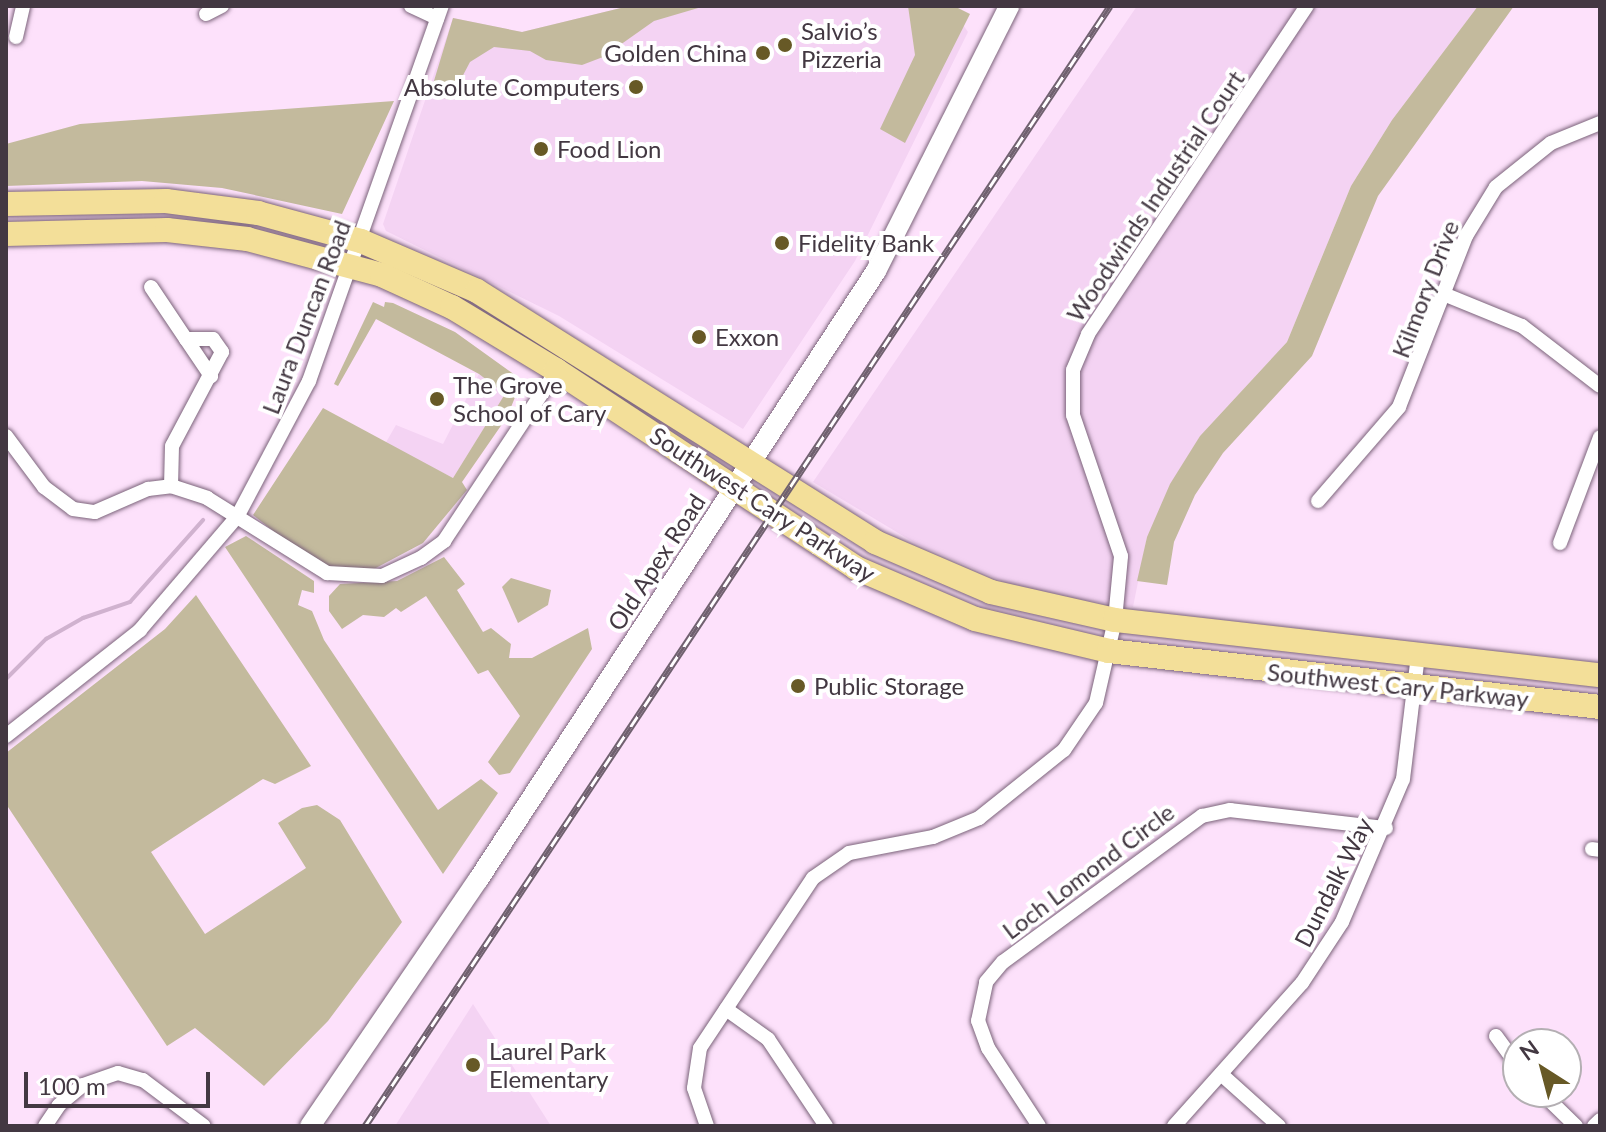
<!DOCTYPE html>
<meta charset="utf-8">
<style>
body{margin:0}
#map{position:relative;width:1606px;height:1132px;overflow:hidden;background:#fde1fb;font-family:Lato,sans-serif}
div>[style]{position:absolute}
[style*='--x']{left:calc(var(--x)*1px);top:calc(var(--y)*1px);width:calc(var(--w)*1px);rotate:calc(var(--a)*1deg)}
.built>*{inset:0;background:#f4d3f3}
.green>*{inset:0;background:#c3ba9d}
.stream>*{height:4px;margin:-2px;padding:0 2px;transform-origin:2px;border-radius:2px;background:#d0b2cf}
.roads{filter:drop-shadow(0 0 2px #7b637a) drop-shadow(0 0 2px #7b637a)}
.street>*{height:14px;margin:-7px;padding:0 7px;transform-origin:7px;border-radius:7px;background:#fff}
.secondary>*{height:20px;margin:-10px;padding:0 10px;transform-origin:10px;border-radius:10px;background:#fff}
.primary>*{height:24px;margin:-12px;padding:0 12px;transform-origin:12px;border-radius:12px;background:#f3df99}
.rail>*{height:7px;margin-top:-3.5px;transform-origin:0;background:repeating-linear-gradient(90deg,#fff 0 12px,#70616f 0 24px);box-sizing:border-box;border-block:2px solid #70616f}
.dots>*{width:22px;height:22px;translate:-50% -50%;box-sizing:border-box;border:4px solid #fff;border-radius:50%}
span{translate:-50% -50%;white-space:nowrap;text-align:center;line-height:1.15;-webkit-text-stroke:8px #fff;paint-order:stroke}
.poi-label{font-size:24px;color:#433842}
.left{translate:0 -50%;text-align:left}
.right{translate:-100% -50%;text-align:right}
.street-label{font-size:24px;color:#433842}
.frame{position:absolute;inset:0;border:8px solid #433842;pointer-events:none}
.north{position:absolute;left:1502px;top:1028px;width:80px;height:80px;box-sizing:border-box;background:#fff;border:2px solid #b4afb3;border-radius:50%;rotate:324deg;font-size:22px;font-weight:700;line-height:32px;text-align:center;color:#433842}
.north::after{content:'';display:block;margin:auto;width:28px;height:36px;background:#675926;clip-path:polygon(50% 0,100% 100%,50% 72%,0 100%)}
.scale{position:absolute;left:24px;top:1072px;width:186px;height:36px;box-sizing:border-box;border:4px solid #433842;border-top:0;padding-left:10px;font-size:24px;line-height:28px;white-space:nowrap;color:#433842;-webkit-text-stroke:6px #fff;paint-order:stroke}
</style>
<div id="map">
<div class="built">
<i style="clip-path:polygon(629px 6px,950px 6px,968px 32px,855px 261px,743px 429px,559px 316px,386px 231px,383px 224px,453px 18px,522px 32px)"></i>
<i style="clip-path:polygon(1137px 6px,1478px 6px,1392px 120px,1351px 186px,1287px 342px,1200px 436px,1147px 537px,1133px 607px,1027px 592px,915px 543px,813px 482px)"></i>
<i style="clip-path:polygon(479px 374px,506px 393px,453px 478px,385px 444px,396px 425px,443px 444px)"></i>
<i style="clip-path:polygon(473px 1004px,551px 1126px,395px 1126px)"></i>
</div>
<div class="green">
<i style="clip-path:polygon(629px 6px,705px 6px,654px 21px,603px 57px,582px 65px,546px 60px,530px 51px,494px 47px,470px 62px,450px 100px,430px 94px,453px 18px,522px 32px)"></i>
<i style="clip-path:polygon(908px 6px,954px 6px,970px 14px,905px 143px,880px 129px,915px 55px)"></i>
<i style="clip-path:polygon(1478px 6px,1514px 6px,1378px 196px,1312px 356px,1223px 453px,1195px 495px,1174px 542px,1167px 585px,1137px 581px,1147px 537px,1170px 484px,1200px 436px,1287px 342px,1351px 186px,1392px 120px)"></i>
<i style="clip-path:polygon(394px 101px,342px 214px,222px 188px,142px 181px,6px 186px,6px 144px,80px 124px)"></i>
<i style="clip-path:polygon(373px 302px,384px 307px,385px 302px,393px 303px,455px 332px,522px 380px,507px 417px,462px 482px,467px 490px,423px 543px,374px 569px,333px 569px,301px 553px,253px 515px,323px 408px,453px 478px,505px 394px,479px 374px,376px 319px,338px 386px,334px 384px)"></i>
<i style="clip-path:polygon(246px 536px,314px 581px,314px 593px,302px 590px,298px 605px,312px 611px,324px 640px,438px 810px,481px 779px,498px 793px,443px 874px,225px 547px)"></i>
<i style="clip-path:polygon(444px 557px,465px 584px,457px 590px,483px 632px,491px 628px,511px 644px,509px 658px,532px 658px,588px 628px,592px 649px,510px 773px,499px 775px,488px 762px,520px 716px,488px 670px,478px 674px,426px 596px,401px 612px,396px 608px,384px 617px,363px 615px,342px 629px,329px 611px,329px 596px,340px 584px,397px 581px)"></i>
<i style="clip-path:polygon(511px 578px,551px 590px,548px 605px,518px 623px,502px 587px)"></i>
<i style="clip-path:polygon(196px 595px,311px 766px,275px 784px,263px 779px,151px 852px,205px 934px,306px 868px,278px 823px,302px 808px,317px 805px,340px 820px,402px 922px,328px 1021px,264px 1086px,195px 1028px,167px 1046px,6px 804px,6px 753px,165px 629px)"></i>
</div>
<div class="stream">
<i style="--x:6;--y:679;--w:57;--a:-45"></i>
<i style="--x:46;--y:639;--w:43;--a:-29.6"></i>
<i style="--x:83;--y:618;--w:50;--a:-18.8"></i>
<i style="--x:130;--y:602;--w:110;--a:-48.3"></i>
</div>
<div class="roads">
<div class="street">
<i style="--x:411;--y:6;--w:29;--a:25"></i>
<i style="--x:206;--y:14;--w:18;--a:-27"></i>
<i style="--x:16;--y:37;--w:32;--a:-77"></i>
<i style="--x:151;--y:287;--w:63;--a:56.1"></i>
<i style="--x:186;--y:339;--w:27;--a:0"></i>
<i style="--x:213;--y:339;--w:16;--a:55"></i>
<i style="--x:222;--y:352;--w:106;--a:118"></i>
<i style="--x:172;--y:446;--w:40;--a:91.4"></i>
<i style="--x:1446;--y:295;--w:82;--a:22.2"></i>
<i style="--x:1522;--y:326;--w:98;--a:37.6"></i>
<i style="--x:186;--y:339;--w:45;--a:56"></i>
<i style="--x:6;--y:436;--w:64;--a:53.3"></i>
<i style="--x:44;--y:487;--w:36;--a:37"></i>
<i style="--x:73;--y:509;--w:22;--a:8"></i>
<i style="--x:95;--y:512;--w:58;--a:-23.5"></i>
<i style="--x:148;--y:489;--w:23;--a:-7"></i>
<i style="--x:171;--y:486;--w:38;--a:18"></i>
<i style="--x:207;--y:498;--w:142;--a:32"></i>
<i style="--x:327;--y:573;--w:55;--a:3.1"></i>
<i style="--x:382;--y:576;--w:43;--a:-24.8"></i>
<i style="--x:421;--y:558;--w:29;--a:-36"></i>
<i style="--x:444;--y:541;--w:209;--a:-56.5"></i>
<i style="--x:1318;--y:501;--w:124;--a:-49.2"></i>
<i style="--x:1399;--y:407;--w:184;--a:-68.6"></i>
<i style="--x:1466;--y:236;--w:57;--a:-58.5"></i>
<i style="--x:1496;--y:187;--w:70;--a:-38.7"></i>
<i style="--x:1551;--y:143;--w:53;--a:-22.2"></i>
<i style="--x:1560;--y:543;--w:113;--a:-69.3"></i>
<i style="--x:6;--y:736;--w:171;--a:-38.3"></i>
<i style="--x:140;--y:630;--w:149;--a:-49.4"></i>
<i style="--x:237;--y:517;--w:154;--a:-62.1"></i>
<i style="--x:309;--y:381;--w:398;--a:-70.5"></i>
<i style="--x:1592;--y:849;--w:8;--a:7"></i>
<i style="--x:726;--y:1009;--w:52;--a:35.5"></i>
<i style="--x:768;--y:1039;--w:105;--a:56.3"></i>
<i style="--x:1496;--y:1036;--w:37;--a:54"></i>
<i style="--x:1221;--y:1074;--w:78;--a:41.9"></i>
<i style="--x:1541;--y:1092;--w:49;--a:44.2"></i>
<i style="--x:45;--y:1126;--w:25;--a:-56"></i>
<i style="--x:59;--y:1105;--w:31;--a:-40"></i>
<i style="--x:83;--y:1085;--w:37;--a:-19"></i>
<i style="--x:118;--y:1073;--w:26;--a:16"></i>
<i style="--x:143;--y:1080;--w:76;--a:37"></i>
<i style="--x:707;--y:1126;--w:40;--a:-108.9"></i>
<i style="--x:694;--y:1088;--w:40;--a:-81.5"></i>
<i style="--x:700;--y:1048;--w:204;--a:-56.4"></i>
<i style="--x:813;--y:878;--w:44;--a:-34.8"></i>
<i style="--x:849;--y:853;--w:86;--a:-10.8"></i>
<i style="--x:933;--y:837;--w:50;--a:-22.4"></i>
<i style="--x:979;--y:818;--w:109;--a:-38.7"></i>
<i style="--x:1064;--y:750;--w:57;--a:-55.8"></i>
<i style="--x:1096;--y:703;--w:85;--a:-77.1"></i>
<i style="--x:1115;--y:620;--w:64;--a:-84.6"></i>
<i style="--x:1121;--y:556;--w:149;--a:-108.8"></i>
<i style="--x:1073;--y:415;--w:45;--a:-90"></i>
<i style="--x:1073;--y:370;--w:39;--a:-67"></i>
<i style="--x:1088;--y:334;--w:394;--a:-56.3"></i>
<i style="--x:1039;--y:1126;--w:93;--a:-123.2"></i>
<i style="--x:988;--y:1048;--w:29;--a:-110"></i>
<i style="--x:978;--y:1021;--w:40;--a:-78"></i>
<i style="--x:986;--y:982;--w:26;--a:-50"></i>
<i style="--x:1003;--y:962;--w:247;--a:-36.3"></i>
<i style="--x:1202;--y:816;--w:29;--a:-12"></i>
<i style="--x:1230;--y:810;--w:157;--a:6.6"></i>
<i style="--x:1174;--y:1126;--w:192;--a:-48.2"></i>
<i style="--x:1302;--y:983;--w:73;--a:-56.7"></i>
<i style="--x:1342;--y:922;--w:155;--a:-66.9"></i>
<i style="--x:1403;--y:779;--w:125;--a:-83.1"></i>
<i style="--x:1594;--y:1126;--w:8;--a:-45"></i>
</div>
<div class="secondary">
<i style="--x:310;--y:1126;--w:298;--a:-55.7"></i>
<i style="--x:478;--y:880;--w:728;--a:-56.83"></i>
<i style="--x:876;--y:271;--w:297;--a:-63.3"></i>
</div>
<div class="primary">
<i style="--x:6;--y:204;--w:160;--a:-1.1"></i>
<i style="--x:166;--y:201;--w:93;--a:7.4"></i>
<i style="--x:258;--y:213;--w:107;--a:15.2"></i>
<i style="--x:361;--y:241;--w:126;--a:23.3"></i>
<i style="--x:477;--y:291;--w:471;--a:32.2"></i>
<i style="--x:875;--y:542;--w:126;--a:23.3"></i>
<i style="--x:991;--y:592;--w:127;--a:12.7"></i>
<i style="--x:1115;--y:620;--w:488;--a:6.5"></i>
<i style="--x:6;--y:234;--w:161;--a:-1.4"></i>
<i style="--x:167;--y:230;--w:81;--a:6.4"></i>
<i style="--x:247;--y:239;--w:140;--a:14.9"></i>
<i style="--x:382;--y:275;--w:77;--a:24.6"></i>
<i style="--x:452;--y:307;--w:122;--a:31.2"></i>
<i style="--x:556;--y:370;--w:359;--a:33.4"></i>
<i style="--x:856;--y:568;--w:129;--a:23.2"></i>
<i style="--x:975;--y:619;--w:138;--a:13.4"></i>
<i style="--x:1109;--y:651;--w:494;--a:6.5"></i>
</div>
</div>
<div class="rail">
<i style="--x:365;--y:1126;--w:1345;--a:-56.37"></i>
</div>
<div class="dots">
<i style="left:785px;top:45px;background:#675926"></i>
<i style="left:763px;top:53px;background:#675926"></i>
<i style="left:636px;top:87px;background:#675926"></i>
<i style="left:541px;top:149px;background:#675926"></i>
<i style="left:782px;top:243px;background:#675926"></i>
<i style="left:699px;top:337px;background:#675926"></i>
<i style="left:437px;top:399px;background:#675926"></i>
<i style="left:798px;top:686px;background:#675926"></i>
<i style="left:473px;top:1065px;background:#675926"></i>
</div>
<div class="poi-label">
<span class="left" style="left:801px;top:45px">Salvio’s<br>Pizzeria</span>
<span class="right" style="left:747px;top:53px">Golden China</span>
<span class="right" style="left:620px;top:87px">Absolute Computers</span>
<span class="left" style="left:557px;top:149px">Food Lion</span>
<span class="left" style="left:798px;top:243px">Fidelity Bank</span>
<span class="left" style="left:715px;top:337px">Exxon</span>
<span class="left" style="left:453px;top:399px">The Grove<br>School of Cary</span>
<span class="left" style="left:814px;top:686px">Public Storage</span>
<span class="left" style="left:489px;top:1065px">Laurel Park<br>Elementary</span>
</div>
<div class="street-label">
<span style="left:1155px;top:196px;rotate:-56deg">Woodwinds Industrial Court</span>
<span style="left:1425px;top:289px;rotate:-69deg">Kilmory Drive</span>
<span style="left:306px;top:317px;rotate:-69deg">Laura Duncan Road</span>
<span style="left:763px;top:504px;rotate:33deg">Southwest Cary Parkway</span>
<span style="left:656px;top:562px;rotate:-57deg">Old Apex Road</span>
<span style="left:1398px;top:685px;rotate:6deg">Southwest Cary Parkway</span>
<span style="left:1088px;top:871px;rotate:-37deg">Loch Lomond Circle</span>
<span style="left:1333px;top:882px;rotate:-63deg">Dundalk Way</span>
</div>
<div class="frame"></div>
<div class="north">N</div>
<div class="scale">100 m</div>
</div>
